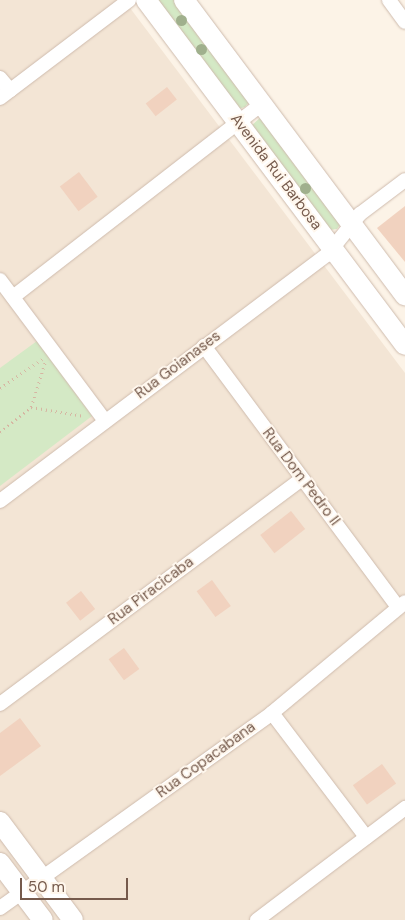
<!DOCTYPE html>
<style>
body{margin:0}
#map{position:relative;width:405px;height:920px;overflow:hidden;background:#fcf3e7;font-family:"DM Sans",sans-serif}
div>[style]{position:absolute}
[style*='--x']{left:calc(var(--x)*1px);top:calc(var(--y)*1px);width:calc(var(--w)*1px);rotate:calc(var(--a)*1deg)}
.residential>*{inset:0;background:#f3e5d5}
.green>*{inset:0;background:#d4e9c5}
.building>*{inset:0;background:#f1d2bf;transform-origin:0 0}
.path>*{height:2.5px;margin-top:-1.25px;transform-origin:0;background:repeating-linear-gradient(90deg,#d6b5a2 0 1px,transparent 0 5px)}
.roads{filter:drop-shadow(0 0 1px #cebbad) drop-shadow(0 0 1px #cebbad)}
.street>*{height:14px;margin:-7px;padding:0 7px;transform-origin:7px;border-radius:7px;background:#fff}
.secondary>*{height:20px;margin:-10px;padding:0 10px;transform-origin:10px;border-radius:10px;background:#fff}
.trees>*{width:11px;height:11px;margin:-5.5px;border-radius:50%;background:#a0b08d}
span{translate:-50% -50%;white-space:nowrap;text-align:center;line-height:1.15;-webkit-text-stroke:4px #fff7ed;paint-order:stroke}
.street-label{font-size:15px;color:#755a4c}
.scale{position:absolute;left:20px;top:878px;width:108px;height:22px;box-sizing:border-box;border:2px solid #755a4c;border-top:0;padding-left:6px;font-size:15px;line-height:18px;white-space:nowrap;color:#755a4c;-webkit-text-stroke:4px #fff7ed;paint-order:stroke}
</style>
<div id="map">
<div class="residential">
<i style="clip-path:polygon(0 0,124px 0,405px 373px,405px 920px,0 920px)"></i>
</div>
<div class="green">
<i style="clip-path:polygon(154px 0,177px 0,250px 101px,245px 107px,238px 109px)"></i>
<i style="clip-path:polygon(261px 117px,341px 223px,337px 229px,329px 230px,251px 126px)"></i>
<i style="clip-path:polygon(37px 341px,92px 416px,0 486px,0 368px)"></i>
</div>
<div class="building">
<i style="left:167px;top:87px;width:16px;height:27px;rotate:52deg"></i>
<i style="left:79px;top:172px;width:31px;height:24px;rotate:53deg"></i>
<i style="clip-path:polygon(405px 206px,405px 262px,377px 228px)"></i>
<i style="left:291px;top:511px;width:23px;height:39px;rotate:52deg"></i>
<i style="left:212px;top:580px;width:32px;height:19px;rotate:54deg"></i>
<i style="left:81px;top:591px;width:23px;height:19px;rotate:52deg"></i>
<i style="left:124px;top:648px;width:26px;height:19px;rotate:54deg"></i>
<i style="clip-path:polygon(20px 718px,41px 746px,0 776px,0 733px)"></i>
<i style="left:382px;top:764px;width:24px;height:36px;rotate:54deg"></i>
</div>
<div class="path">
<i style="--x:0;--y:388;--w:51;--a:-34.6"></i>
<i style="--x:31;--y:407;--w:47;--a:-72.7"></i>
<i style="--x:0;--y:432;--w:40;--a:-39"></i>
<i style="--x:31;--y:407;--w:54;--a:9.6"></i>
</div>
<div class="roads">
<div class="street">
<i style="--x:389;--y:0;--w:27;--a:54"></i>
<i style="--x:0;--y:78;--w:16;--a:50"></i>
<i style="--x:0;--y:98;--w:162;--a:-37.2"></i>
<i style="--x:0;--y:280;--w:176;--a:53.3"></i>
<i style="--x:13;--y:297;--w:315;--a:-37.8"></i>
<i style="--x:204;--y:346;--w:325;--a:53.4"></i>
<i style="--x:0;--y:501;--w:409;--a:-37"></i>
<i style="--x:327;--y:255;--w:53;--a:-51.2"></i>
<i style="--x:360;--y:214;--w:56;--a:-37.1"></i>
<i style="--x:0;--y:704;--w:377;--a:-36.7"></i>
<i style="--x:272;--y:713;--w:156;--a:52.8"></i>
<i style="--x:0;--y:908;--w:335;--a:-35.6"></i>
<i style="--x:272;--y:713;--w:173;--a:-39.8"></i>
<i style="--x:257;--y:920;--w:186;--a:-37.1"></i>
</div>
<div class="secondary">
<i style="--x:146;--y:0;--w:431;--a:53.1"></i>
<i style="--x:184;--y:0;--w:369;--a:53.2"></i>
<i style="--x:0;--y:822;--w:122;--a:53.3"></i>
<i style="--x:0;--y:863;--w:71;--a:53"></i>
</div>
</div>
<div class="trees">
<i style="left:181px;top:20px"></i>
<i style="left:201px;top:49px"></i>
<i style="left:305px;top:188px"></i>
</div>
<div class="street-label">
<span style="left:276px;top:172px;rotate:53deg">Avenida Rui Barbosa</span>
<span style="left:178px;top:365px;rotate:-37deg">Rua Goianases</span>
<span style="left:301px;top:477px;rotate:53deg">Rua Dom Pedro II</span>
<span style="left:151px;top:591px;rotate:-37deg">Rua Piracicaba</span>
<span style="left:206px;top:760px;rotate:-36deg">Rua Copacabana</span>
</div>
<div class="scale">50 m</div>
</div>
